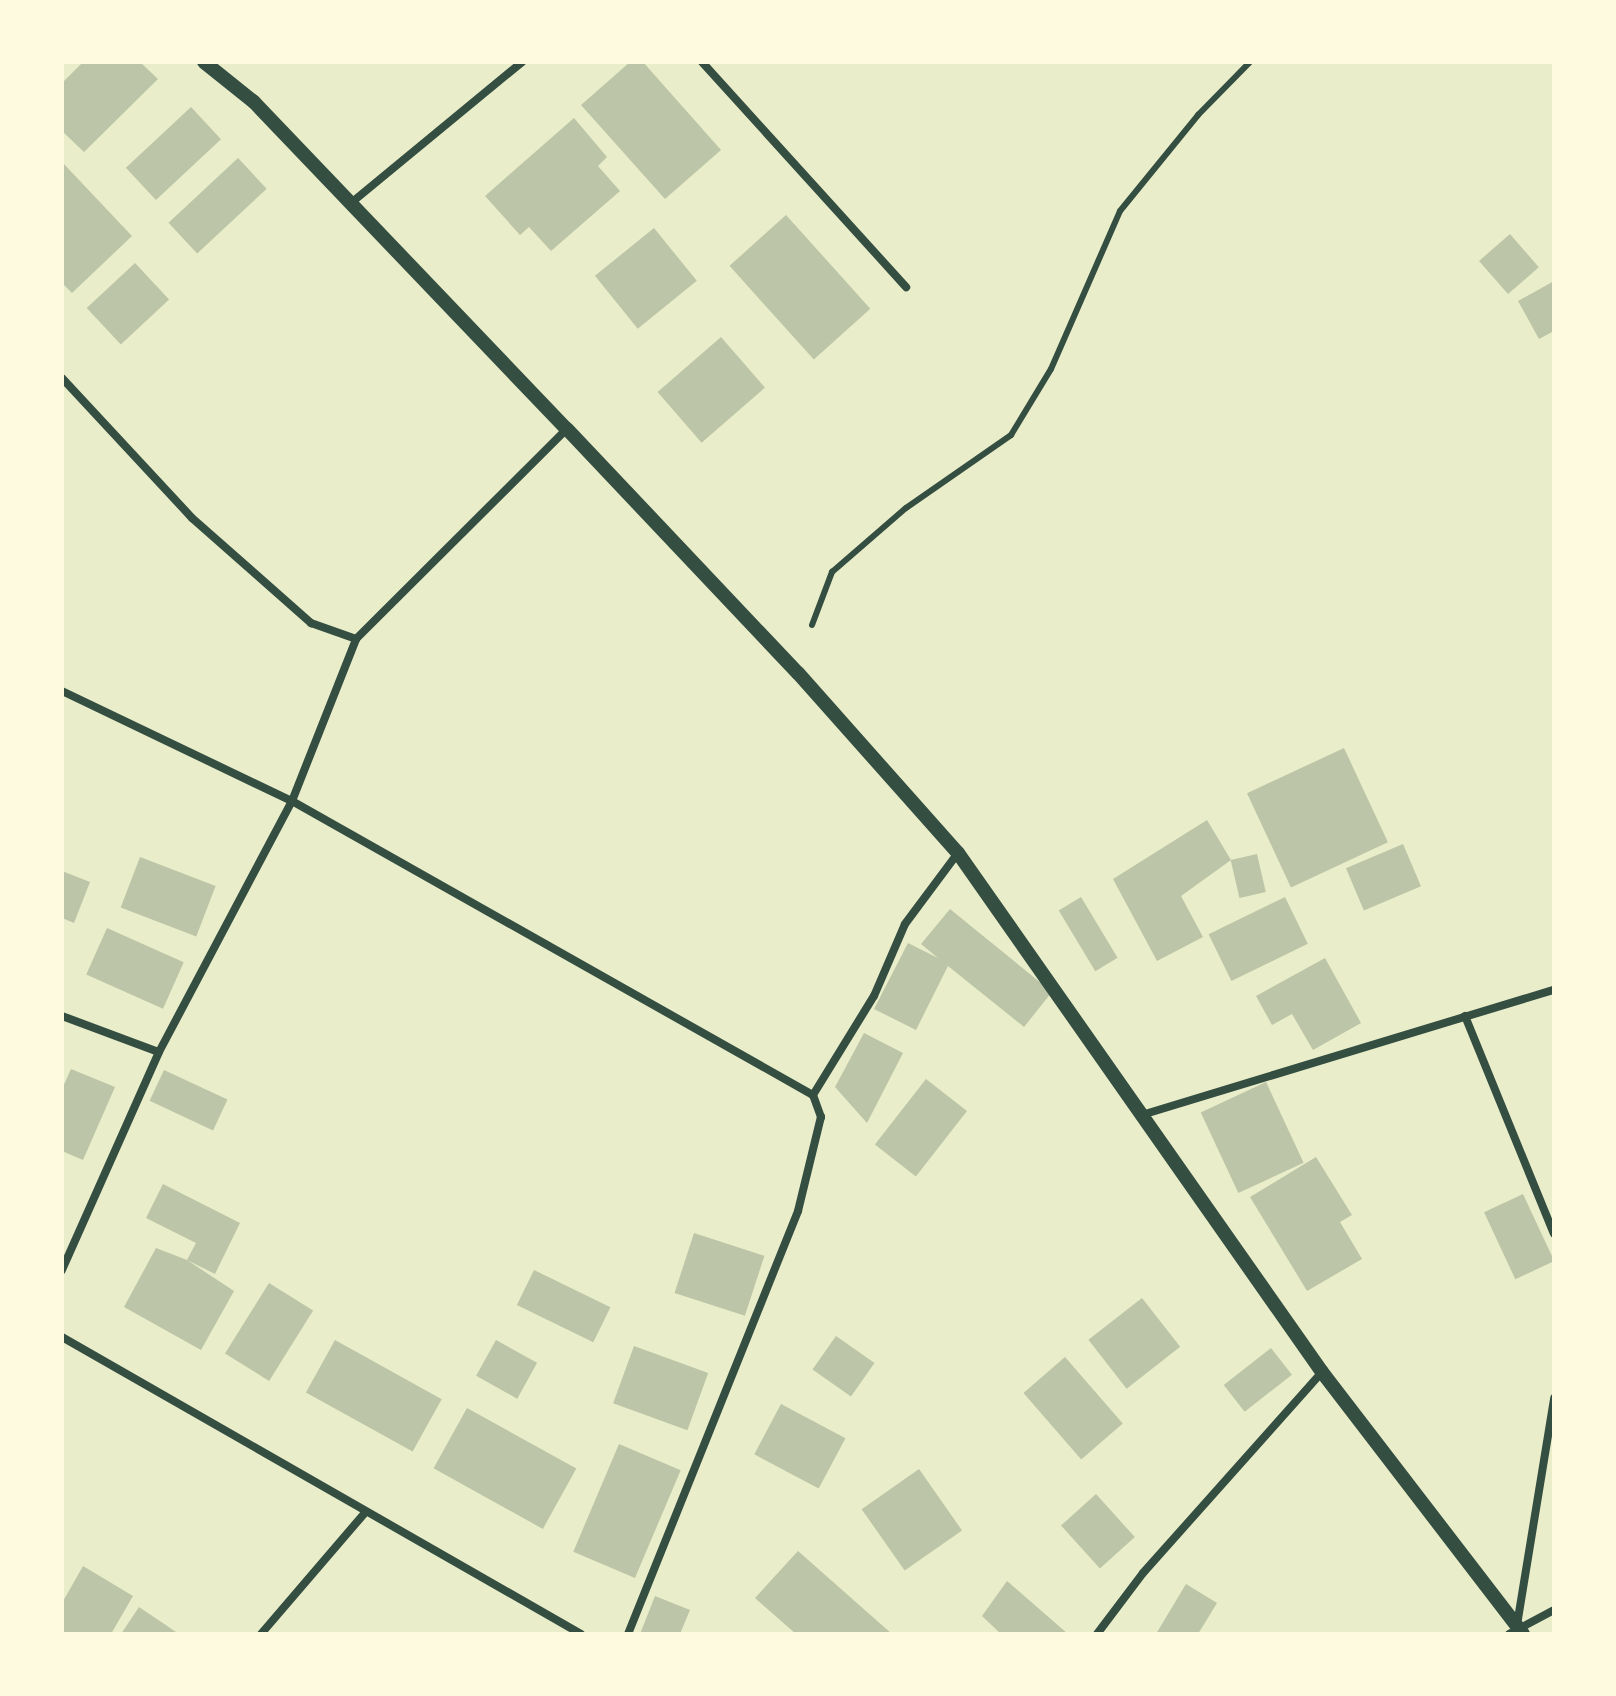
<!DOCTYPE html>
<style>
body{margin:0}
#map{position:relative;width:1616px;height:1696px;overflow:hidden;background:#e9edc9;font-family:Commissioner,sans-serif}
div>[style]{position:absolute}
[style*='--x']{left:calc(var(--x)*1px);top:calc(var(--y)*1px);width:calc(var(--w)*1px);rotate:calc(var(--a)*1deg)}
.building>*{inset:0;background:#bcc5a7;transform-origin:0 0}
.service>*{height:6px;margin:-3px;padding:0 3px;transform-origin:3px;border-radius:3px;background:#344e41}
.minor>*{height:8px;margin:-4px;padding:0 4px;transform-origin:4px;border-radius:4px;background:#344e41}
.tertiary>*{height:14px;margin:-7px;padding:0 7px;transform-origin:7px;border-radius:7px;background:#344e41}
span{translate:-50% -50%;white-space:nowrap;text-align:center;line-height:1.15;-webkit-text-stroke:6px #fefae0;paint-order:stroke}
.frame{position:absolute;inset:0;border:64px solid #fefae0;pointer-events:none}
</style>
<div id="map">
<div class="building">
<i style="clip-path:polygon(83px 62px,140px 62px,158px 79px,84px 152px,62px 131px,62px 83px)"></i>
<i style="clip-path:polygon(630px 62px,643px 62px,721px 150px,665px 199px,581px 105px)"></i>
<i style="left:191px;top:107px;width:44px;height:89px;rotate:47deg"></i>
<i style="clip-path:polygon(574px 118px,607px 157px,598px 166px,620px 191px,551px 251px,529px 227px,520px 235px,485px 196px)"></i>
<i style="left:238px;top:158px;width:42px;height:95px;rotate:47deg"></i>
<i style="clip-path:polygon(62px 162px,132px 236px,72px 293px,62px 283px)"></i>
<i style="left:786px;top:215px;width:126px;height:76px;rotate:48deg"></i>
<i style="left:654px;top:228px;width:68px;height:76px;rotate:51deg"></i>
<i style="left:1510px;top:234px;width:44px;height:41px;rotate:49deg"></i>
<i style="left:135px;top:263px;width:50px;height:66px;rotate:47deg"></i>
<i style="clip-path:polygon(1554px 281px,1554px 331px,1539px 339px,1518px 301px)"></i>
<i style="left:721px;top:337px;width:67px;height:84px;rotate:49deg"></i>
<i style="left:1344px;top:748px;width:104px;height:107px;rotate:65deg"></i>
<i style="clip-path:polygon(1207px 820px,1231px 860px,1181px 896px,1203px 937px,1157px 961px,1113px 879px)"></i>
<i style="left:1403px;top:844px;width:46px;height:62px;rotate:67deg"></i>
<i style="left:1257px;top:854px;width:39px;height:27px;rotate:77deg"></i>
<i style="left:140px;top:857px;width:81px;height:54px;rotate:21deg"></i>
<i style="clip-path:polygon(62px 871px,90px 882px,74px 923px,62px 918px)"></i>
<i style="left:1081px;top:897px;width:71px;height:26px;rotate:59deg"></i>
<i style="left:1285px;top:897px;width:52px;height:85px;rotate:64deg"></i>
<i style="clip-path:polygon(950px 909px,1052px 992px,1024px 1027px,948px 966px,916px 1030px,874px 1009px,908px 943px,938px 958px,921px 944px)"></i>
<i style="left:107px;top:928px;width:84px;height:51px;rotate:24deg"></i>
<i style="clip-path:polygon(1325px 958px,1361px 1023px,1313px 1050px,1292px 1014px,1272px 1025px,1256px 996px)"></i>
<i style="clip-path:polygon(864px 1033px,903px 1053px,867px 1123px,835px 1087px)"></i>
<i style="clip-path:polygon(71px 1069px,115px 1087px,83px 1160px,62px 1151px,62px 1089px)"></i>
<i style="left:164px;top:1070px;width:70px;height:34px;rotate:25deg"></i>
<i style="left:926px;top:1079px;width:52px;height:83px;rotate:38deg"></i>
<i style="left:1266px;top:1082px;width:89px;height:72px;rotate:65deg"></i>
<i style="clip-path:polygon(1316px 1157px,1352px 1215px,1340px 1222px,1362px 1259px,1307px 1291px,1250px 1197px)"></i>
<i style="clip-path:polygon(163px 1184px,240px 1223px,215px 1274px,187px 1260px,196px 1243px,146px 1218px)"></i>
<i style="left:1523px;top:1194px;width:74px;height:43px;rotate:65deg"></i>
<i style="left:694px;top:1233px;width:74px;height:63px;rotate:18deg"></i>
<i style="clip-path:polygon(156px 1248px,187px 1260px,234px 1291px,201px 1350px,124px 1307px)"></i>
<i style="left:534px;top:1270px;width:85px;height:39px;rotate:26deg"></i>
<i style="left:269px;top:1283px;width:52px;height:83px;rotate:32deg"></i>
<i style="left:1142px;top:1298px;width:62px;height:68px;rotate:52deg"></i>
<i style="left:836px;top:1336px;width:47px;height:41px;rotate:35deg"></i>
<i style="left:335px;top:1340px;width:122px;height:60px;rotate:29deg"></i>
<i style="left:496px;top:1340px;width:47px;height:41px;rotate:29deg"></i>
<i style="left:634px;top:1346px;width:79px;height:61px;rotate:20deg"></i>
<i style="left:1271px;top:1348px;width:34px;height:60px;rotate:52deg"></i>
<i style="left:1065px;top:1357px;width:88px;height:55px;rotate:49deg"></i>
<i style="left:781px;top:1404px;width:73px;height:57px;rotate:28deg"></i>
<i style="left:467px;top:1408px;width:125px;height:69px;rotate:29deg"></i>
<i style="left:619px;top:1444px;width:67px;height:117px;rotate:23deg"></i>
<i style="left:919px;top:1469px;width:75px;height:70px;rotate:55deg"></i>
<i style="left:1096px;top:1494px;width:58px;height:47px;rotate:48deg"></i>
<i style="clip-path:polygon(798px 1551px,892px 1634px,796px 1634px,755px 1598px)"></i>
<i style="clip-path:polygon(83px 1566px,133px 1596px,111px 1634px,62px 1634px,62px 1603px)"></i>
<i style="clip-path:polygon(1007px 1581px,1068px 1634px,1001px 1634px,982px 1616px)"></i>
<i style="clip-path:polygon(1186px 1584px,1217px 1603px,1198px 1634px,1156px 1634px)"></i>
<i style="clip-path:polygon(655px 1596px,690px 1610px,680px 1634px,640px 1634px)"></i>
<i style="clip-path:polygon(139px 1607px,179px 1634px,121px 1634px)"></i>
</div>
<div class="service">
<i style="--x:812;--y:625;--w:57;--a:-69.3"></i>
<i style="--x:832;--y:572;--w:98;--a:-40.9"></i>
<i style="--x:906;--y:508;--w:128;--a:-34.8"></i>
<i style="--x:1011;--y:435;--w:77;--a:-58.8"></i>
<i style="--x:1051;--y:369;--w:172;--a:-66.4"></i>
<i style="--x:1120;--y:211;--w:124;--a:-50.9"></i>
<i style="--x:1198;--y:115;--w:74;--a:-45.5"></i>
</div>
<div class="minor">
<i style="--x:702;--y:62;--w:304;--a:47.8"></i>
<i style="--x:351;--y:203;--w:222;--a:-39.5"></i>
<i style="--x:62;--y:378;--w:191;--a:47.1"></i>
<i style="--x:192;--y:518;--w:159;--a:41.4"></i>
<i style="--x:311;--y:623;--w:48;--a:19.6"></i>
<i style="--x:62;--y:691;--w:255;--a:25.6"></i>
<i style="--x:292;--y:801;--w:598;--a:29.44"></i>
<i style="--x:62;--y:1016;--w:103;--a:20.4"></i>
<i style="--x:159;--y:1052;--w:239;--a:114"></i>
<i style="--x:1465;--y:1016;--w:235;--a:67.8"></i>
<i style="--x:159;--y:1052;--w:284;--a:-62.1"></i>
<i style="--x:292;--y:801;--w:174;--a:-68.4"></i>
<i style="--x:356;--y:639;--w:298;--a:-44.9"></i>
<i style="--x:1145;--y:1114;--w:427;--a:-16.9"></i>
<i style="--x:62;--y:1337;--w:598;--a:29.78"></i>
<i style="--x:1517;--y:1625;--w:230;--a:-80.7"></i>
<i style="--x:261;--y:1634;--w:158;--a:-49.4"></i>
<i style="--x:628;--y:1634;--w:456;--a:-68.1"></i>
<i style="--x:798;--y:1211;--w:97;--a:-76.3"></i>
<i style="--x:821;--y:1117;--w:23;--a:-110"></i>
<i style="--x:813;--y:1095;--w:116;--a:-58.4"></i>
<i style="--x:874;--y:996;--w:78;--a:-66.7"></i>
<i style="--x:905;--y:924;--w:89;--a:-53.3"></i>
<i style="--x:1097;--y:1634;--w:76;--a:-53"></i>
<i style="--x:1143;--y:1573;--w:269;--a:-48.3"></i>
<i style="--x:1509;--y:1634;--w:51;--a:-28.1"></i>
</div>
<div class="tertiary">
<i style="--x:204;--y:62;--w:64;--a:38.7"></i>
<i style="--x:254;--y:102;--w:453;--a:46.3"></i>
<i style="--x:567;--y:429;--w:336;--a:46.6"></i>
<i style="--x:798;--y:673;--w:241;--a:48.4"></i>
<i style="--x:958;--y:853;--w:634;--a:54.96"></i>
<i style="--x:1322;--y:1372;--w:330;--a:52.5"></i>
</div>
<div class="frame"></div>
</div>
